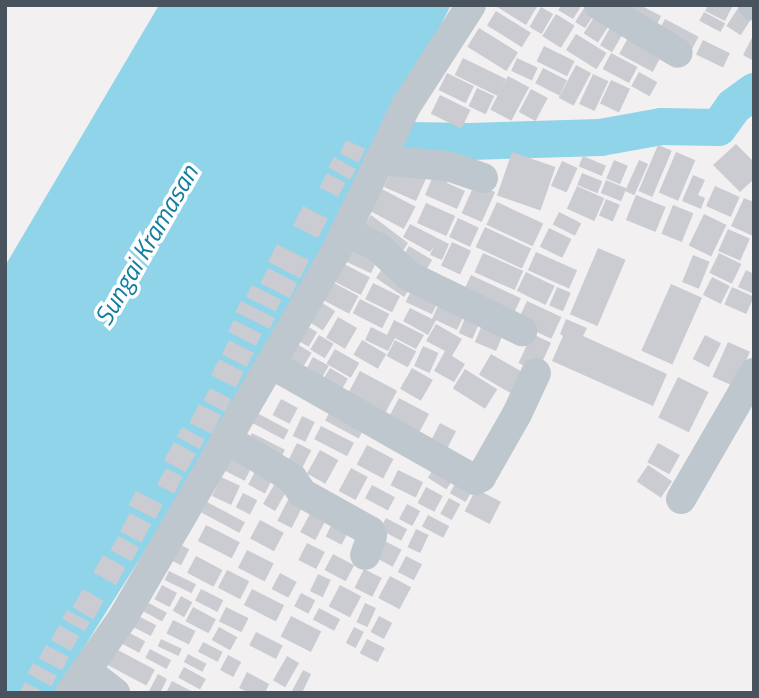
<!DOCTYPE html>
<style>
body{margin:0}
#map{position:relative;width:759px;height:698px;overflow:hidden;background:#f2f0f0;font-family:"Titillium Web",sans-serif}
div>[style]{position:absolute}
[style*='--x']{left:calc(var(--x)*1px);top:calc(var(--y)*1px);width:calc(var(--w)*1px);rotate:calc(var(--a)*1deg)}
.water>*{inset:0;background:#8fd4e9}
.river>*{height:37px;margin:-18.5px;padding:0 18.5px;transform-origin:18.5px;border-radius:18.5px;background:#8fd4e9}
.building>*{inset:0;background:#caccd2;transform-origin:0 0}
.minor>*{height:30px;margin:-15px;padding:0 15px;transform-origin:15px;border-radius:15px;background:#bec7ce}
span{translate:-50% -50%;white-space:nowrap;text-align:center;line-height:1.15;-webkit-text-stroke:7px #fff;paint-order:stroke}
.water-label{font-size:26px;color:#127ea0;font-style:italic}
.frame{position:absolute;inset:0;border:7px solid #48535d;pointer-events:none}
</style>
<div id="map">
<div class="water">
<i style="clip-path:polygon(159px 5px,451px 5px,280px 337px,55px 693px,5px 693px,5px 266px)"></i>
</div>
<div class="river">
<i style="--x:363;--y:119;--w:51;--a:24.5"></i>
<i style="--x:409;--y:140;--w:60;--a:1"></i>
<i style="--x:469;--y:141;--w:131;--a:-1.7"></i>
<i style="--x:600;--y:137;--w:62;--a:-10.2"></i>
<i style="--x:661;--y:126;--w:57;--a:1"></i>
<i style="--x:718;--y:127;--w:26;--a:-54"></i>
<i style="--x:733;--y:106;--w:26;--a:-36"></i>
</div>
<div class="building">
<i style="clip-path:polygon(494px 5px,538px 5px,526px 25px)"></i>
<i style="clip-path:polygon(562px 5px,582px 5px,573px 19px,558px 10px)"></i>
<i style="clip-path:polygon(586px 5px,598px 9px,585px 28px,575px 22px)"></i>
<i style="clip-path:polygon(626px 5px,640px 5px,661px 16px,653px 33px)"></i>
<i style="clip-path:polygon(708px 5px,733px 5px,725px 21px,705px 11px)"></i>
<i style="left:740px;top:5px;width:17px;height:25px;rotate:33deg"></i>
<i style="left:541px;top:7px;width:14px;height:23px;rotate:30deg"></i>
<i style="left:600px;top:8px;width:17px;height:30px;rotate:33deg"></i>
<i style="left:496px;top:11px;width:41px;height:17px;rotate:32deg"></i>
<i style="left:704px;top:12px;width:24px;height:10px;rotate:28deg"></i>
<i style="left:556px;top:14px;width:22px;height:26px;rotate:32deg"></i>
<i style="left:665px;top:19px;width:38px;height:17px;rotate:28deg"></i>
<i style="left:614px;top:21px;width:14px;height:28px;rotate:30deg"></i>
<i style="left:479px;top:28px;width:46px;height:22px;rotate:32deg"></i>
<i style="left:631px;top:32px;width:38px;height:25px;rotate:28deg"></i>
<i style="left:576px;top:34px;width:36px;height:19px;rotate:32deg"></i>
<i style="clip-path:polygon(754px 34px,754px 61px,743px 55px)"></i>
<i style="left:703px;top:40px;width:30px;height:16px;rotate:26deg"></i>
<i style="left:544px;top:46px;width:34px;height:17px;rotate:26deg"></i>
<i style="left:611px;top:53px;width:30px;height:18px;rotate:28deg"></i>
<i style="left:463px;top:58px;width:48px;height:19px;rotate:26deg"></i>
<i style="left:517px;top:58px;width:23px;height:14px;rotate:25deg"></i>
<i style="left:576px;top:65px;width:17px;height:37px;rotate:28deg"></i>
<i style="left:543px;top:68px;width:27px;height:17px;rotate:27deg"></i>
<i style="left:639px;top:72px;width:21px;height:16px;rotate:29deg"></i>
<i style="left:447px;top:73px;width:30px;height:19px;rotate:26deg"></i>
<i style="left:593px;top:74px;width:17px;height:33px;rotate:25deg"></i>
<i style="left:508px;top:76px;width:24px;height:38px;rotate:28deg"></i>
<i style="left:611px;top:80px;width:21px;height:26px;rotate:25deg"></i>
<i style="left:477px;top:88px;width:19px;height:20px;rotate:25deg"></i>
<i style="left:531px;top:89px;width:19px;height:26px;rotate:28deg"></i>
<i style="left:440px;top:95px;width:34px;height:21px;rotate:26deg"></i>
<i style="left:346px;top:140px;width:21px;height:15px;rotate:25deg"></i>
<i style="clip-path:polygon(736px 144px,754px 162px,754px 179px,740px 192px,713px 165px)"></i>
<i style="left:658px;top:145px;width:15px;height:50px;rotate:23deg"></i>
<i style="left:512px;top:152px;width:46px;height:46px;rotate:19deg"></i>
<i style="left:676px;top:152px;width:21px;height:44px;rotate:23deg"></i>
<i style="left:583px;top:156px;width:25px;height:11px;rotate:23deg"></i>
<i style="left:334px;top:157px;width:25px;height:12px;rotate:29deg"></i>
<i style="left:614px;top:160px;width:15px;height:20px;rotate:23deg"></i>
<i style="left:639px;top:160px;width:10px;height:34px;rotate:24deg"></i>
<i style="left:562px;top:161px;width:17px;height:27px;rotate:24deg"></i>
<i style="clip-path:polygon(394px 165px,428px 174px,416px 201px,384px 187px)"></i>
<i style="clip-path:polygon(436px 169px,451px 175px,447px 183px,465px 191px,457px 209px,425px 195px)"></i>
<i style="left:327px;top:173px;width:21px;height:16px;rotate:28deg"></i>
<i style="left:582px;top:173px;width:22px;height:13px;rotate:22deg"></i>
<i style="clip-path:polygon(693px 175px,705px 180px,698px 195px,705px 198px,701px 209px,682px 201px)"></i>
<i style="left:606px;top:180px;width:22px;height:14px;rotate:22deg"></i>
<i style="left:475px;top:183px;width:22px;height:33px;rotate:24deg"></i>
<i style="left:577px;top:186px;width:30px;height:25px;rotate:24deg"></i>
<i style="left:715px;top:186px;width:27px;height:22px;rotate:24deg"></i>
<i style="left:382px;top:189px;width:38px;height:25px;rotate:28deg"></i>
<i style="left:636px;top:195px;width:32px;height:27px;rotate:22deg"></i>
<i style="clip-path:polygon(744px 198px,754px 202px,753px 236px,731px 226px)"></i>
<i style="left:606px;top:199px;width:15px;height:18px;rotate:23deg"></i>
<i style="left:497px;top:202px;width:51px;height:25px;rotate:25deg"></i>
<i style="left:426px;top:203px;width:32px;height:22px;rotate:24deg"></i>
<i style="left:673px;top:205px;width:22px;height:31px;rotate:22deg"></i>
<i style="left:303px;top:206px;width:28px;height:22px;rotate:27deg"></i>
<i style="left:559px;top:212px;width:25px;height:14px;rotate:27deg"></i>
<i style="left:704px;top:214px;width:25px;height:35px;rotate:26deg"></i>
<i style="clip-path:polygon(371px 215px,408px 243px,399px 257px,361px 231px)"></i>
<i style="left:458px;top:218px;width:23px;height:21px;rotate:25deg"></i>
<i style="clip-path:polygon(410px 224px,449px 244px,442px 260px,430px 255px,434px 246px,430px 252px,403px 237px)"></i>
<i style="left:485px;top:227px;width:51px;height:22px;rotate:25deg"></i>
<i style="left:549px;top:228px;width:25px;height:21px;rotate:26deg"></i>
<i style="left:728px;top:229px;width:24px;height:24px;rotate:24deg"></i>
<i style="left:354px;top:241px;width:29px;height:22px;rotate:25deg"></i>
<i style="left:452px;top:242px;width:21px;height:26px;rotate:25deg"></i>
<i style="left:277px;top:244px;width:36px;height:20px;rotate:27deg"></i>
<i style="left:409px;top:246px;width:27px;height:20px;rotate:31deg"></i>
<i style="left:598px;top:248px;width:30px;height:72px;rotate:23deg"></i>
<i style="left:536px;top:252px;width:45px;height:20px;rotate:24deg"></i>
<i style="left:483px;top:253px;width:44px;height:21px;rotate:24deg"></i>
<i style="left:719px;top:253px;width:25px;height:22px;rotate:26deg"></i>
<i style="left:693px;top:255px;width:18px;height:29px;rotate:22deg"></i>
<i style="left:386px;top:263px;width:34px;height:18px;rotate:34deg"></i>
<i style="left:344px;top:264px;width:29px;height:20px;rotate:27deg"></i>
<i style="left:268px;top:268px;width:33px;height:17px;rotate:27deg"></i>
<i style="clip-path:polygon(746px 270px,754px 274px,754px 294px,738px 287px)"></i>
<i style="left:526px;top:272px;width:32px;height:21px;rotate:26deg"></i>
<i style="left:471px;top:275px;width:55px;height:25px;rotate:25deg"></i>
<i style="left:712px;top:277px;width:20px;height:20px;rotate:27deg"></i>
<i style="left:332px;top:282px;width:30px;height:20px;rotate:28deg"></i>
<i style="left:415px;top:282px;width:29px;height:22px;rotate:25deg"></i>
<i style="left:373px;top:283px;width:30px;height:18px;rotate:26deg"></i>
<i style="left:671px;top:284px;width:34px;height:73px;rotate:24deg"></i>
<i style="left:252px;top:285px;width:33px;height:13px;rotate:27deg"></i>
<i style="left:557px;top:287px;width:15px;height:20px;rotate:23deg"></i>
<i style="left:732px;top:287px;width:24px;height:19px;rotate:24deg"></i>
<i style="left:360px;top:299px;width:33px;height:16px;rotate:27deg"></i>
<i style="clip-path:polygon(441px 299px,466px 311px,457px 330px,436px 320px,428px 335px,403px 321px,410px 308px,432px 319px)"></i>
<i style="left:241px;top:301px;width:38px;height:12px;rotate:27deg"></i>
<i style="left:527px;top:301px;width:38px;height:24px;rotate:25deg"></i>
<i style="left:321px;top:302px;width:17px;height:23px;rotate:33deg"></i>
<i style="left:468px;top:311px;width:15px;height:24px;rotate:23deg"></i>
<i style="left:338px;top:317px;width:22px;height:24px;rotate:30deg"></i>
<i style="left:485px;top:318px;width:23px;height:26px;rotate:23deg"></i>
<i style="clip-path:polygon(566px 319px,587px 328px,583px 336px,667px 374px,653px 406px,552px 361px,563px 336px,560px 334px)"></i>
<i style="left:234px;top:320px;width:31px;height:13px;rotate:27deg"></i>
<i style="clip-path:polygon(394px 320px,424px 335px,416px 349px,395px 338px,388px 351px,365px 340px,371px 327px,387px 335px)"></i>
<i style="clip-path:polygon(436px 324px,462px 339px,452px 356px,465px 364px,454px 382px,434px 371px,445px 351px,426px 341px)"></i>
<i style="left:305px;top:325px;width:14px;height:17px;rotate:30deg"></i>
<i style="left:532px;top:334px;width:21px;height:32px;rotate:25deg"></i>
<i style="left:319px;top:335px;width:17px;height:17px;rotate:31deg"></i>
<i style="left:705px;top:335px;width:18px;height:27px;rotate:27deg"></i>
<i style="left:229px;top:340px;width:28px;height:16px;rotate:27deg"></i>
<i style="left:362px;top:340px;width:28px;height:17px;rotate:30deg"></i>
<i style="left:395px;top:340px;width:24px;height:18px;rotate:28deg"></i>
<i style="left:728px;top:342px;width:24px;height:38px;rotate:24deg"></i>
<i style="left:297px;top:344px;width:17px;height:26px;rotate:31deg"></i>
<i style="left:423px;top:346px;width:17px;height:22px;rotate:24deg"></i>
<i style="left:335px;top:349px;width:28px;height:17px;rotate:30deg"></i>
<i style="left:491px;top:354px;width:48px;height:24px;rotate:30deg"></i>
<i style="left:313px;top:357px;width:18px;height:21px;rotate:29deg"></i>
<i style="left:219px;top:359px;width:28px;height:18px;rotate:27deg"></i>
<i style="left:330px;top:368px;width:21px;height:21px;rotate:31deg"></i>
<i style="left:412px;top:368px;width:24px;height:24px;rotate:30deg"></i>
<i style="left:465px;top:369px;width:38px;height:23px;rotate:32deg"></i>
<i style="left:360px;top:371px;width:42px;height:32px;rotate:28deg"></i>
<i style="left:678px;top:377px;width:34px;height:45px;rotate:26deg"></i>
<i style="left:210px;top:388px;width:24px;height:14px;rotate:28deg"></i>
<i style="left:399px;top:398px;width:34px;height:29px;rotate:28deg"></i>
<i style="left:281px;top:399px;width:19px;height:18px;rotate:28deg"></i>
<i style="left:335px;top:402px;width:38px;height:21px;rotate:28deg"></i>
<i style="left:199px;top:404px;width:25px;height:21px;rotate:27deg"></i>
<i style="left:257px;top:413px;width:36px;height:11px;rotate:28deg"></i>
<i style="left:302px;top:416px;width:14px;height:22px;rotate:25deg"></i>
<i style="left:440px;top:423px;width:18px;height:25px;rotate:27deg"></i>
<i style="left:321px;top:426px;width:37px;height:15px;rotate:27deg"></i>
<i style="left:182px;top:427px;width:26px;height:11px;rotate:29deg"></i>
<i style="left:252px;top:433px;width:37px;height:17px;rotate:27deg"></i>
<i style="left:174px;top:442px;width:25px;height:21px;rotate:29deg"></i>
<i style="left:297px;top:443px;width:16px;height:27px;rotate:27deg"></i>
<i style="left:658px;top:443px;width:25px;height:22px;rotate:29deg"></i>
<i style="left:367px;top:445px;width:30px;height:22px;rotate:28deg"></i>
<i style="left:231px;top:448px;width:27px;height:23px;rotate:27deg"></i>
<i style="left:320px;top:450px;width:21px;height:27px;rotate:29deg"></i>
<i style="left:439px;top:460px;width:22px;height:21px;rotate:32deg"></i>
<i style="left:648px;top:465px;width:29px;height:20px;rotate:34deg"></i>
<i style="left:258px;top:466px;width:19px;height:21px;rotate:28deg"></i>
<i style="left:166px;top:468px;width:19px;height:19px;rotate:28deg"></i>
<i style="left:351px;top:468px;width:19px;height:26px;rotate:28deg"></i>
<i style="left:398px;top:470px;width:28px;height:17px;rotate:26deg"></i>
<i style="left:460px;top:475px;width:18px;height:21px;rotate:29deg"></i>
<i style="left:221px;top:477px;width:21px;height:21px;rotate:25deg"></i>
<i style="left:278px;top:478px;width:14px;height:30px;rotate:30deg"></i>
<i style="left:372px;top:485px;width:26px;height:15px;rotate:28deg"></i>
<i style="left:426px;top:487px;width:19px;height:18px;rotate:28deg"></i>
<i style="left:476px;top:489px;width:28px;height:25px;rotate:27deg"></i>
<i style="left:136px;top:491px;width:30px;height:16px;rotate:27deg"></i>
<i style="left:243px;top:493px;width:16px;height:16px;rotate:27deg"></i>
<i style="left:291px;top:494px;width:16px;height:30px;rotate:27deg"></i>
<i style="left:449px;top:498px;width:13px;height:18px;rotate:29deg"></i>
<i style="left:207px;top:502px;width:43px;height:12px;rotate:28deg"></i>
<i style="left:407px;top:504px;width:15px;height:17px;rotate:28deg"></i>
<i style="left:312px;top:510px;width:17px;height:25px;rotate:28deg"></i>
<i style="left:130px;top:513px;width:24px;height:21px;rotate:28deg"></i>
<i style="left:428px;top:515px;width:24px;height:13px;rotate:28deg"></i>
<i style="left:336px;top:516px;width:18px;height:23px;rotate:27deg"></i>
<i style="left:386px;top:518px;width:24px;height:13px;rotate:28deg"></i>
<i style="left:260px;top:520px;width:27px;height:21px;rotate:28deg"></i>
<i style="left:206px;top:525px;width:38px;height:18px;rotate:27deg"></i>
<i style="left:416px;top:529px;width:14px;height:20px;rotate:25deg"></i>
<i style="left:118px;top:536px;width:24px;height:16px;rotate:28deg"></i>
<i style="left:383px;top:540px;width:21px;height:19px;rotate:28deg"></i>
<i style="left:175px;top:542px;width:16px;height:18px;rotate:27deg"></i>
<i style="left:307px;top:543px;width:20px;height:19px;rotate:27deg"></i>
<i style="left:247px;top:550px;width:30px;height:20px;rotate:27deg"></i>
<i style="left:333px;top:554px;width:24px;height:18px;rotate:28deg"></i>
<i style="left:103px;top:555px;width:26px;height:20px;rotate:29deg"></i>
<i style="left:196px;top:556px;width:30px;height:19px;rotate:28deg"></i>
<i style="left:406px;top:556px;width:18px;height:18px;rotate:27deg"></i>
<i style="left:364px;top:569px;width:20px;height:21px;rotate:27deg"></i>
<i style="left:227px;top:570px;width:25px;height:20px;rotate:27deg"></i>
<i style="left:169px;top:571px;width:30px;height:10px;rotate:26deg"></i>
<i style="left:280px;top:573px;width:19px;height:18px;rotate:28deg"></i>
<i style="left:318px;top:574px;width:14px;height:19px;rotate:25deg"></i>
<i style="left:390px;top:576px;width:24px;height:25px;rotate:28deg"></i>
<i style="left:162px;top:585px;width:17px;height:16px;rotate:28deg"></i>
<i style="left:340px;top:585px;width:24px;height:24px;rotate:28deg"></i>
<i style="left:83px;top:589px;width:24px;height:21px;rotate:30deg"></i>
<i style="left:201px;top:589px;width:25px;height:13px;rotate:27deg"></i>
<i style="left:252px;top:589px;width:36px;height:18px;rotate:27deg"></i>
<i style="left:301px;top:593px;width:16px;height:15px;rotate:27deg"></i>
<i style="left:181px;top:596px;width:13px;height:17px;rotate:29deg"></i>
<i style="left:143px;top:600px;width:27px;height:10px;rotate:28deg"></i>
<i style="left:365px;top:603px;width:12px;height:21px;rotate:24deg"></i>
<i style="left:193px;top:607px;width:26px;height:16px;rotate:28deg"></i>
<i style="left:226px;top:607px;width:25px;height:16px;rotate:26deg"></i>
<i style="left:319px;top:608px;width:24px;height:13px;rotate:28deg"></i>
<i style="left:67px;top:610px;width:26px;height:10px;rotate:29deg"></i>
<i style="left:134px;top:614px;width:25px;height:12px;rotate:27deg"></i>
<i style="left:291px;top:616px;width:34px;height:23px;rotate:27deg"></i>
<i style="left:379px;top:616px;width:15px;height:18px;rotate:28deg"></i>
<i style="left:173px;top:620px;width:25px;height:15px;rotate:26deg"></i>
<i style="left:59px;top:625px;width:23px;height:17px;rotate:29deg"></i>
<i style="left:219px;top:627px;width:21px;height:15px;rotate:29deg"></i>
<i style="left:354px;top:627px;width:11px;height:18px;rotate:27deg"></i>
<i style="left:124px;top:630px;width:24px;height:13px;rotate:28deg"></i>
<i style="left:256px;top:632px;width:30px;height:15px;rotate:27deg"></i>
<i style="left:161px;top:639px;width:23px;height:8px;rotate:25deg"></i>
<i style="left:367px;top:639px;width:20px;height:16px;rotate:27deg"></i>
<i style="left:203px;top:642px;width:22px;height:11px;rotate:27deg"></i>
<i style="left:46px;top:645px;width:26px;height:15px;rotate:28deg"></i>
<i style="left:116px;top:649px;width:44px;height:18px;rotate:28deg"></i>
<i style="left:150px;top:649px;width:24px;height:10px;rotate:28deg"></i>
<i style="left:188px;top:654px;width:21px;height:9px;rotate:28deg"></i>
<i style="left:228px;top:655px;width:15px;height:17px;rotate:28deg"></i>
<i style="left:287px;top:656px;width:14px;height:28px;rotate:30deg"></i>
<i style="left:33px;top:663px;width:27px;height:12px;rotate:28deg"></i>
<i style="left:184px;top:667px;width:25px;height:12px;rotate:29deg"></i>
<i style="clip-path:polygon(303px 670px,311px 674px,302px 693px,291px 693px)"></i>
<i style="clip-path:polygon(247px 672px,269px 684px,265px 693px,249px 693px,239px 688px)"></i>
<i style="clip-path:polygon(158px 674px,167px 679px,160px 693px,153px 693px,149px 691px)"></i>
<i style="clip-path:polygon(172px 681px,195px 693px,166px 693px)"></i>
<i style="clip-path:polygon(25px 682px,45px 693px,19px 693px)"></i>
</div>
<div class="minor">
<i style="--x:599;--y:5;--w:92;--a:31.3"></i>
<i style="--x:753;--y:5;--w:1;--a:45"></i>
<i style="--x:379;--y:160;--w:69;--a:5"></i>
<i style="--x:448;--y:166;--w:37;--a:19"></i>
<i style="--x:346;--y:231;--w:37;--a:27"></i>
<i style="--x:379;--y:248;--w:41;--a:43"></i>
<i style="--x:409;--y:276;--w:126;--a:26"></i>
<i style="--x:271;--y:364;--w:235;--a:29.6"></i>
<i style="--x:475;--y:480;--w:7;--a:-27"></i>
<i style="--x:481;--y:477;--w:73;--a:-60.3"></i>
<i style="--x:517;--y:414;--w:45;--a:-65.1"></i>
<i style="--x:227;--y:439;--w:76;--a:31"></i>
<i style="--x:292;--y:478;--w:18;--a:56"></i>
<i style="--x:302;--y:493;--w:78;--a:29.2"></i>
<i style="--x:370;--y:531;--w:5;--a:68"></i>
<i style="--x:372;--y:536;--w:20;--a:110"></i>
<i style="--x:681;--y:499;--w:146;--a:-59.9"></i>
<i style="--x:86;--y:670;--w:37;--a:38"></i>
<i style="--x:70;--y:693;--w:90;--a:-54.9"></i>
<i style="--x:122;--y:619;--w:426;--a:-59.8"></i>
<i style="--x:336;--y:251;--w:161;--a:-64.2"></i>
<i style="--x:406;--y:106;--w:120;--a:-57.2"></i>
</div>
<div class="water-label">
<span style="left:146px;top:245px;rotate:-60deg">Sungai Kramasan</span>
</div>
<div class="frame"></div>
</div>
